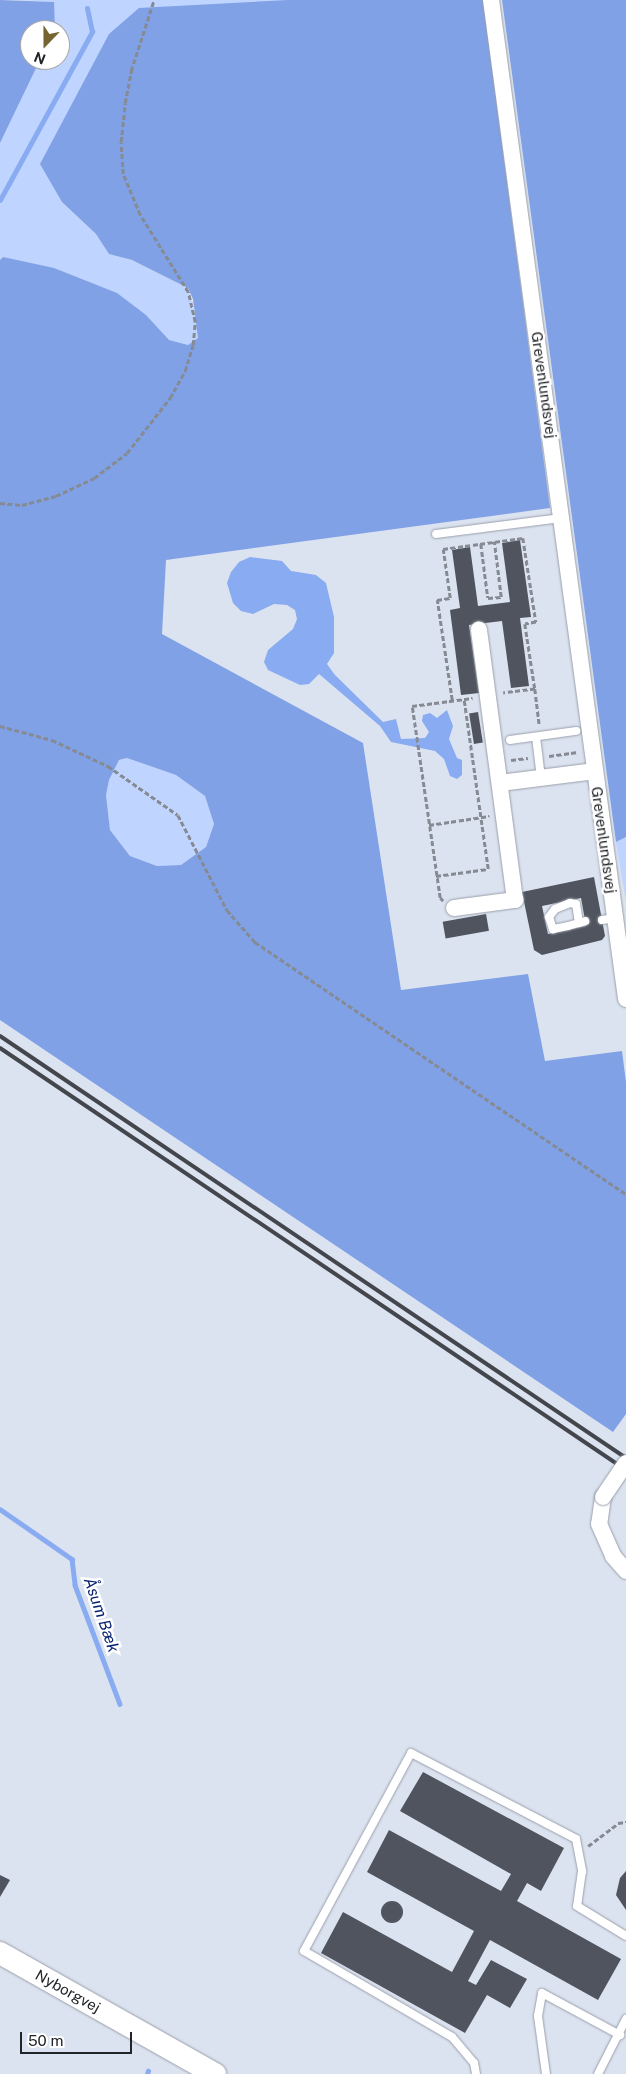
<!DOCTYPE html>
<meta charset="utf-8">
<style>
body{margin:0}
#map{position:relative;width:626px;height:2074px;overflow:hidden;background:#dce3f0;font-family:"Public Sans",sans-serif}
div>[style]{position:absolute}
[style*='--x']{left:calc(var(--x)*1px);top:calc(var(--y)*1px);width:calc(var(--w)*1px);rotate:calc(var(--a)*1deg)}
.green>*{inset:0;background:#bfd4fe}
.forest>*{inset:0;background:#80a1e6}
.water>*{inset:0;background:#89abf1}
.stream>*{height:4.5px;margin:-2.25px;padding:0 2.25px;transform-origin:2.25px;border-radius:2.25px;background:#89abf1}
.building>*{inset:0;background:#4f545e;transform-origin:0 0}
.round{border-radius:50%}
.path>*{height:2.5px;margin-top:-1.25px;transform-origin:0;background:repeating-linear-gradient(90deg,#858a93 0 5px,transparent 0 7.5px)}
.roads{filter:drop-shadow(0 0 1px #999fab) drop-shadow(0 0 1px #999fab)}
.lane>*{height:8px;margin:-4px;padding:0 4px;transform-origin:4px;border-radius:4px;background:#fff}
.street>*{height:16px;margin:-8px;padding:0 8px;transform-origin:8px;border-radius:8px;background:#fff}
.secondary>*{height:22px;margin:-11px;padding:0 11px;transform-origin:11px;border-radius:11px;background:#fff}
.rail>*{height:4px;margin:-2px;padding:0 2px;transform-origin:2px;border-radius:2px;background:#43464c}
.bridges{filter:drop-shadow(0 0 1px #999fab) drop-shadow(0 0 1px #999fab)}
.street-bridge>*{height:16px;margin:-8px;padding:0 8px;transform-origin:8px;border-radius:8px;background:#fff}
span{translate:-50% -50%;white-space:nowrap;text-align:center;line-height:1.15;-webkit-text-stroke:5px #fff;paint-order:stroke}
.street-label{font-size:15px;color:#212428}
.water-label{font-size:16px;color:#092473;font-style:italic}
.north{position:absolute;left:20px;top:20px;width:50px;height:50px;box-sizing:border-box;background:#fff;border:1px solid #a6a7a9;border-radius:50%;rotate:202deg;font-size:14px;font-weight:700;line-height:20px;text-align:center;color:#212428}
.north::after{content:'';display:block;margin:auto;width:18px;height:22px;background:#766533;clip-path:polygon(50% 0,100% 100%,50% 72%,0 100%)}
.scale{position:absolute;left:20px;top:2032px;width:112px;height:22px;box-sizing:border-box;border:2px solid #212428;border-top:0;padding-left:6px;font-size:15px;line-height:18px;white-space:nowrap;color:#212428;-webkit-text-stroke:4px #fff;paint-order:stroke}
</style>
<div id="map">
<div class="green">
<i style="clip-path:polygon(17px 0,288px 0,62px 202px,96px 234px,109px 254px,132px 260px,188px 288px,198px 326px,198px 338px,188px 345px,168px 340px,146px 315px,3px 257px,0 260px,0 143px,40px 60px,60px 60px,60px 30px,54px 30px,54px 2px)"></i>
<i style="clip-path:polygon(127px 758px,176px 775px,205px 796px,214px 824px,206px 847px,181px 865px,157px 866px,130px 856px,110px 830px,106px 795px,109px 780px,118px 761px)"></i>
<i style="clip-path:polygon(626px 837px,626px 902px,616px 842px)"></i>
</div>
<div class="forest">
<i style="clip-path:polygon(0 0,54px 2px,55px 29px,30px 30px,30px 60px,40px 60px,0 143px)"></i>
<i style="clip-path:polygon(evenodd,288px 0,483px 0,550px 508px,166px 560px,162px 634px,363px 743px,401px 990px,528px 974px,545px 1061px,622px 1051px,626px 1082px,626px 1414px,613px 1432px,0 1020px,0 260px,3px 257px,54px 268px,117px 293px,146px 315px,169px 340px,188px 345px,198px 338px,193px 299px,188px 288px,132px 260px,109px 254px,96px 234px,62px 202px,40px 164px,109px 34px,139px 8px,288px 0,127px 758px,176px 775px,205px 796px,214px 824px,206px 847px,181px 865px,157px 866px,130px 856px,110px 830px,106px 795px,109px 780px,119px 760px,127px 758px)"></i>
<i style="clip-path:polygon(502px 0,626px 0,626px 837px,616px 842px)"></i>
</div>
<div class="water">
<i style="clip-path:polygon(250px 557px,282px 561px,291px 571px,316px 575px,326px 583px,334px 617px,334px 653px,327px 664px,335px 675px,383px 722px,396px 719px,401px 739px,425px 738px,429px 732px,422px 721px,423px 715px,430px 713px,437px 718px,447px 710px,453px 726px,449px 739px,457px 758px,462px 760px,462px 775px,457px 779px,450px 776px,444px 759px,435px 751px,391px 742px,380px 726px,319px 674px,309px 684px,300px 685px,268px 670px,264px 662px,268px 650px,293px 629px,297px 619px,295px 610px,287px 605px,274px 604px,253px 614px,241px 611px,233px 603px,227px 583px,231px 572px,239px 562px)"></i>
</div>
<div class="stream">
<i style="--x:0;--y:200;--w:192;--a:-61.3"></i>
<i style="--x:92;--y:32;--w:24;--a:-102"></i>
<i style="--x:0;--y:1509;--w:88;--a:34.8"></i>
<i style="--x:72;--y:1559;--w:26;--a:83"></i>
<i style="--x:75;--y:1585;--w:127;--a:69.3"></i>
<i style="--x:147;--y:2074;--w:3;--a:-72"></i>
</div>
<div class="building">
<i style="clip-path:polygon(520px 540px,531px 617px,520px 618px,529px 686px,511px 688px,502px 621px,469px 625px,479px 693px,461px 695px,450px 610px,460px 608px,452px 550px,470px 547px,478px 606px,510px 602px,502px 543px)"></i>
<i style="left:478px;top:712px;width:31px;height:9px;rotate:81deg"></i>
<i style="clip-path:polygon(evenodd,594px 877px,605px 936px,602px 940px,542px 955px,534px 950px,522px 892px,594px 877px,581px 898px,586px 926px,548px 934px,542px 906px,581px 898px)"></i>
<i style="left:486px;top:914px;width:17px;height:44px;rotate:80deg"></i>
<i style="clip-path:polygon(423px 1772px,564px 1848px,541px 1891px,527px 1883px,517px 1901px,621px 1959px,598px 2000px,490px 1940px,468px 1981px,476px 1985px,491px 1960px,527px 1979px,510px 2008px,487px 1995px,465px 2033px,321px 1953px,343px 1912px,452px 1972px,474px 1931px,367px 1872px,389px 1830px,501px 1891px,511px 1874px,400px 1811px)"></i>
<i style="clip-path:polygon(626px 1871px,626px 1910px,616px 1895px,620px 1878px)"></i>
<i style="clip-path:polygon(0 1875px,10px 1880px,0 1897px)"></i>
<i class="round" style="left:381px;top:1901px;width:22px;height:22px"></i>
</div>
<div class="path">
<i style="--x:0;--y:503;--w:22;--a:5"></i>
<i style="--x:22;--y:505;--w:35;--a:-15"></i>
<i style="--x:56;--y:496;--w:42;--a:-25.3"></i>
<i style="--x:94;--y:478;--w:41;--a:-37.1"></i>
<i style="--x:127;--y:453;--w:70;--a:-52"></i>
<i style="--x:170;--y:398;--w:31;--a:-61"></i>
<i style="--x:185;--y:371;--w:27;--a:-73"></i>
<i style="--x:193;--y:345;--w:23;--a:-85"></i>
<i style="--x:195;--y:322;--w:31;--a:-103"></i>
<i style="--x:188;--y:292;--w:91;--a:-121.9"></i>
<i style="--x:140;--y:215;--w:44;--a:-112.5"></i>
<i style="--x:123;--y:174;--w:32;--a:-94"></i>
<i style="--x:121;--y:142;--w:39;--a:-84"></i>
<i style="--x:125;--y:103;--w:33;--a:-79"></i>
<i style="--x:131;--y:71;--w:75;--a:-72.1"></i>
<i style="--x:481;--y:544;--w:54;--a:82.6"></i>
<i style="--x:488;--y:598;--w:13;--a:-4"></i>
<i style="--x:501;--y:597;--w:56;--a:-97.1"></i>
<i style="--x:535;--y:689;--w:35;--a:83"></i>
<i style="--x:452;--y:700;--w:101;--a:-98.5"></i>
<i style="--x:437;--y:600;--w:13;--a:-9"></i>
<i style="--x:450;--y:598;--w:49;--a:-98.1"></i>
<i style="--x:443;--y:549;--w:81;--a:-7.8"></i>
<i style="--x:523;--y:538;--w:85;--a:81.2"></i>
<i style="--x:536;--y:622;--w:11;--a:170"></i>
<i style="--x:525;--y:624;--w:66;--a:81.3"></i>
<i style="--x:535;--y:689;--w:32;--a:173"></i>
<i style="--x:0;--y:726;--w:54;--a:15.1"></i>
<i style="--x:52;--y:740;--w:62;--a:24.9"></i>
<i style="--x:108;--y:766;--w:85;--a:35"></i>
<i style="--x:178;--y:815;--w:107;--a:62.7"></i>
<i style="--x:227;--y:910;--w:43;--a:48.8"></i>
<i style="--x:255;--y:942;--w:448;--a:34.2"></i>
<i style="--x:549;--y:756;--w:29;--a:-8"></i>
<i style="--x:511;--y:760;--w:17;--a:-7"></i>
<i style="--x:429;--y:825;--w:61;--a:-8.5"></i>
<i style="--x:436;--y:876;--w:52;--a:-7.7"></i>
<i style="--x:488;--y:869;--w:171;--a:-98.1"></i>
<i style="--x:443;--y:901;--w:4;--a:-135"></i>
<i style="--x:440;--y:898;--w:194;--a:-98.3"></i>
<i style="--x:412;--y:706;--w:61;--a:-7.6"></i>
<i style="--x:588;--y:1846;--w:38;--a:-37"></i>
<i style="--x:618;--y:1823;--w:8;--a:-7"></i>
</div>
<div class="roads">
<div class="lane">
<i style="--x:436;--y:534;--w:126;--a:-7.3"></i>
<i style="--x:536;--y:737;--w:41;--a:83"></i>
<i style="--x:510;--y:740;--w:67;--a:-7.8"></i>
<i style="--x:602;--y:920;--w:13;--a:-9"></i>
<i style="--x:579;--y:923;--w:19;--a:-99"></i>
<i style="--x:576;--y:904;--w:6;--a:-171"></i>
<i style="--x:570;--y:903;--w:16;--a:158"></i>
<i style="--x:555;--y:909;--w:10;--a:127"></i>
<i style="--x:549;--y:917;--w:13;--a:72"></i>
<i style="--x:553;--y:929;--w:15;--a:-11"></i>
<i style="--x:568;--y:926;--w:18;--a:-16"></i>
<i style="--x:476;--y:2074;--w:11;--a:-100"></i>
<i style="--x:474;--y:2063;--w:34;--a:-130"></i>
<i style="--x:452;--y:2037;--w:171;--a:-149.8"></i>
<i style="--x:304;--y:1951;--w:225;--a:-61.6"></i>
<i style="--x:411;--y:1753;--w:186;--a:27.5"></i>
<i style="--x:576;--y:1839;--w:33;--a:79"></i>
<i style="--x:582;--y:1871;--w:35;--a:98"></i>
<i style="--x:577;--y:1906;--w:57;--a:31.5"></i>
<i style="--x:546;--y:2074;--w:59;--a:-97.9"></i>
<i style="--x:538;--y:2016;--w:23;--a:-80"></i>
<i style="--x:542;--y:1993;--w:89;--a:28.3"></i>
<i style="--x:598;--y:2074;--w:62;--a:-63"></i>
</div>
<div class="street">
<i style="--x:491;--y:0;--w:1008;--a:82.3"></i>
<i style="--x:500;--y:783;--w:96;--a:-7.2"></i>
<i style="--x:454;--y:908;--w:62;--a:-7.5"></i>
<i style="--x:515;--y:900;--w:273;--a:-97.6"></i>
<i style="--x:603;--y:1497;--w:27;--a:98"></i>
<i style="--x:599;--y:1524;--w:35;--a:66"></i>
<i style="--x:613;--y:1556;--w:20;--a:49"></i>
</div>
<div class="secondary">
<i style="--x:0;--y:1953;--w:247;--a:29.4"></i>
</div>
</div>
<div class="rail">
<i style="--x:0;--y:1036;--w:755;--a:33.98"></i>
<i style="--x:0;--y:1048;--w:755;--a:33.98"></i>
</div>
<div class="bridges">
<div class="street-bridge">
<i style="--x:603;--y:1497;--w:41;--a:-55.9"></i>
</div>
</div>
<div class="street-label">
<span style="left:544px;top:385px;rotate:82deg">Grevenlundsvej</span>
<span style="left:604px;top:840px;rotate:82deg">Grevenlundsvej</span>
<span style="left:68px;top:1991px;rotate:29deg">Nyborgvej</span>
</div>
<div class="water-label">
<span style="left:101px;top:1615px;rotate:71deg">Åsum Bæk</span>
</div>
<div class="north">N</div>
<div class="scale">50 m</div>
</div>
